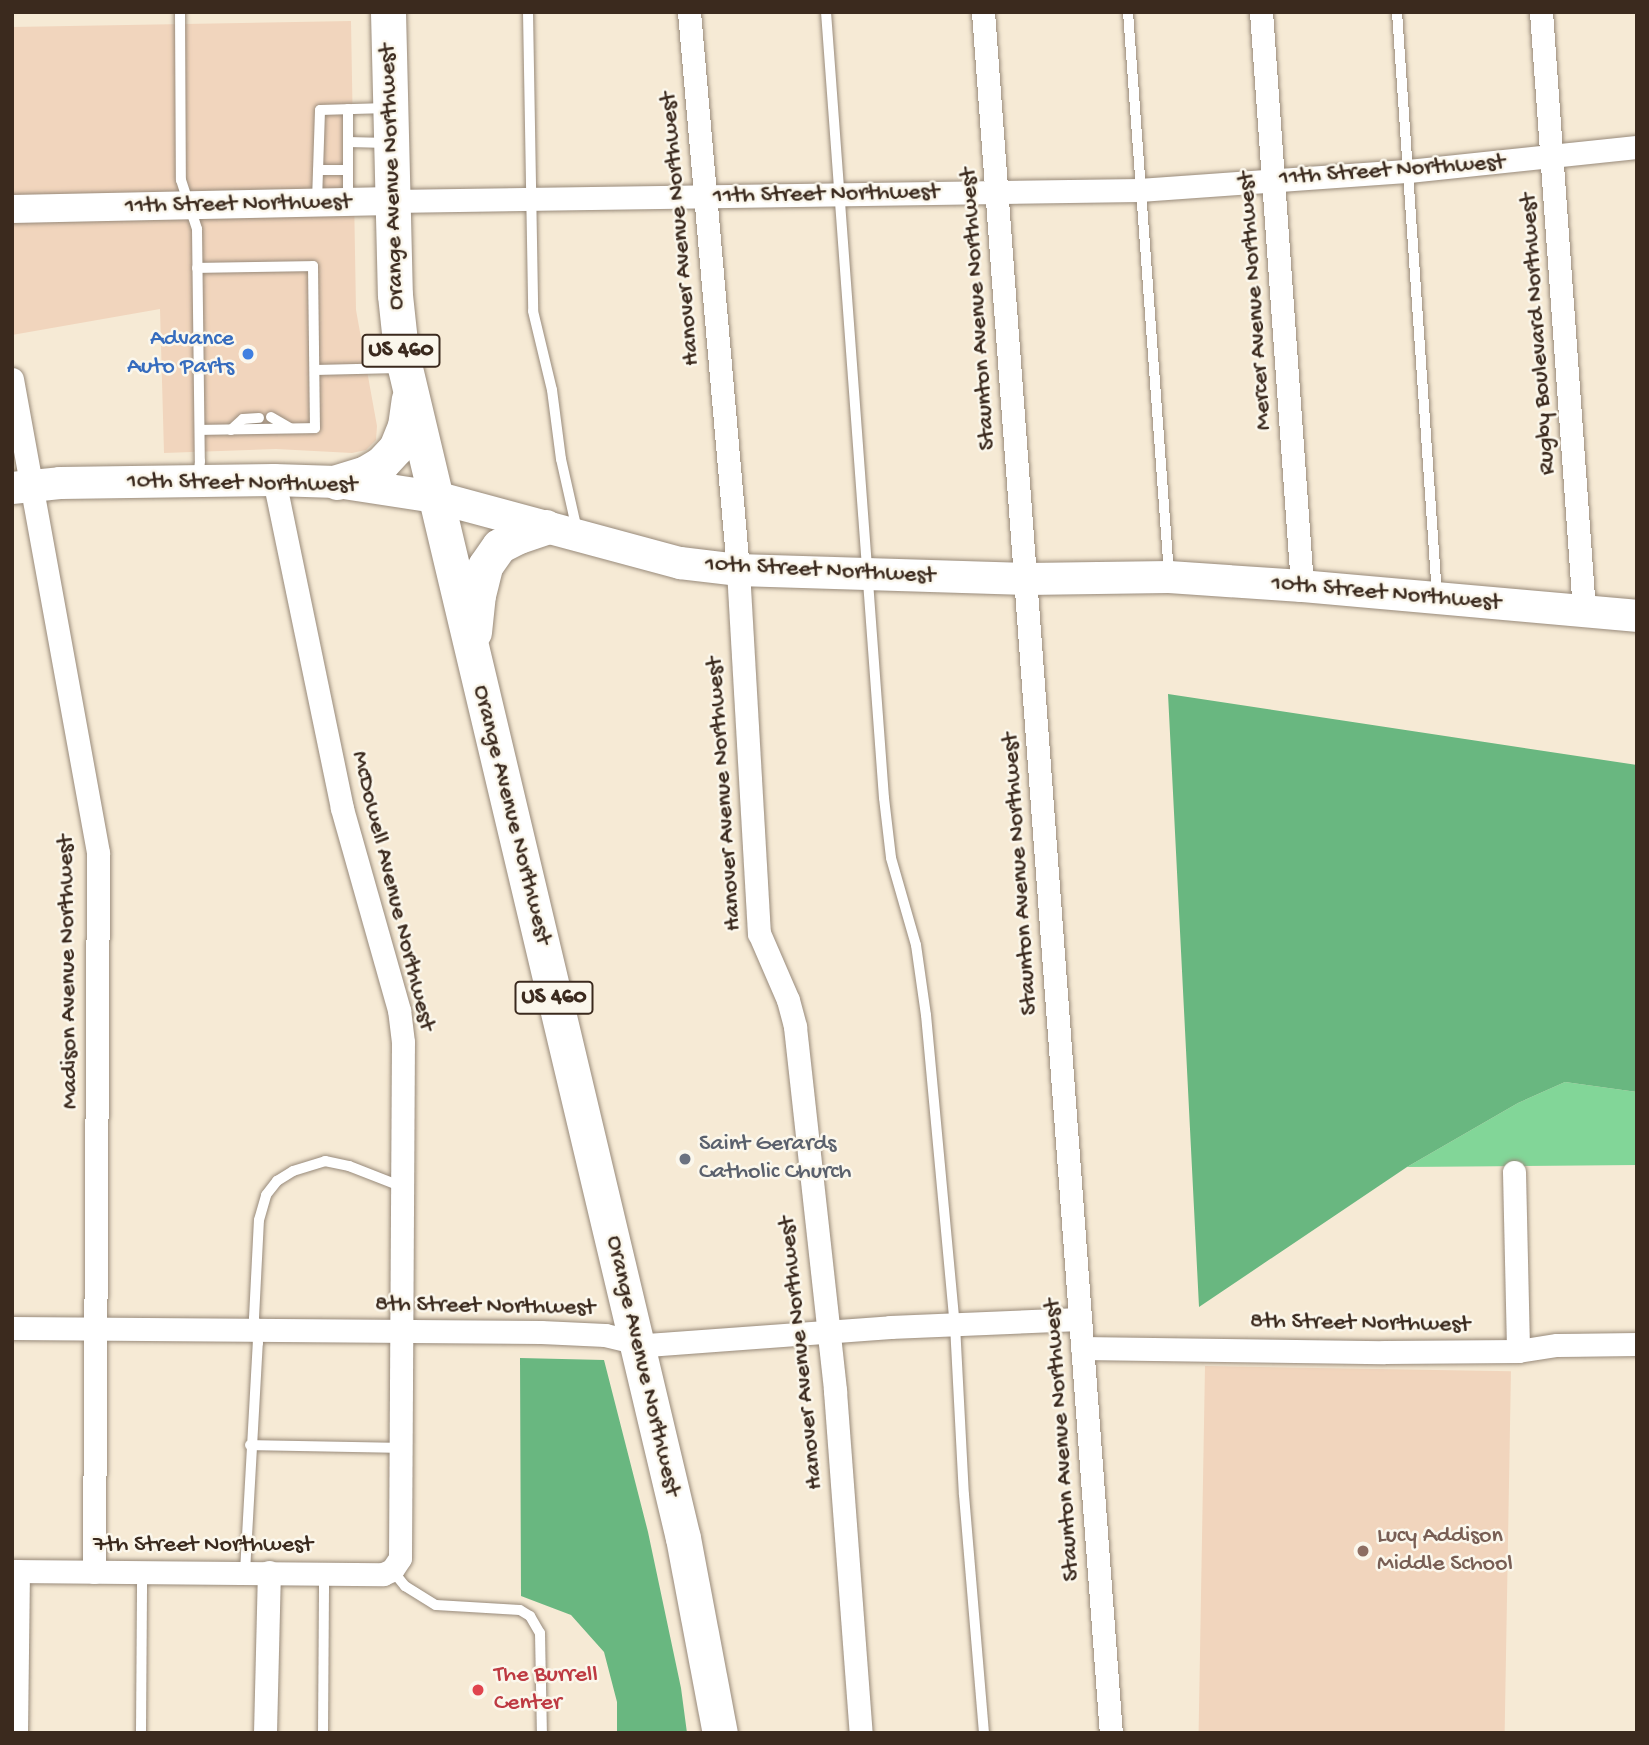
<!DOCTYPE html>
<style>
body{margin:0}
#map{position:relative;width:1649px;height:1745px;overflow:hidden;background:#f6ead5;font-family:"Gochi Hand",sans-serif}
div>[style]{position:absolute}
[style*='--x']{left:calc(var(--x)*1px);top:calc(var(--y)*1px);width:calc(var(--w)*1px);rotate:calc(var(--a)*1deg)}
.built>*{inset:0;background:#f1d5bd;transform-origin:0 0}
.green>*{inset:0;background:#82d698}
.forest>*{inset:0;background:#69b780}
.roads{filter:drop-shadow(0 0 2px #988a7a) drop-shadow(0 0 2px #988a7a)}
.service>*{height:10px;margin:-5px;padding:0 5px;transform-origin:5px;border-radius:5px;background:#fff}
.minor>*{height:23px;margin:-11.5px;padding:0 11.5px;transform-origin:11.5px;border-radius:11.5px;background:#fff}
.tertiary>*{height:28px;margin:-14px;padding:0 14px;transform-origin:14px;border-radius:14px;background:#fff}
.secondary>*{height:32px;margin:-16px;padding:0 16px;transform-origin:16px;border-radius:16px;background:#fff}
.primary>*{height:35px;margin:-17.5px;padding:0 17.5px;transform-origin:17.5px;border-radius:17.5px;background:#fff}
.dots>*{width:19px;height:19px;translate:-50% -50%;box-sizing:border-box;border:4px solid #fbf7ec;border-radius:50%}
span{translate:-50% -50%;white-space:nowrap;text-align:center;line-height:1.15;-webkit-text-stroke:5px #fbf7ec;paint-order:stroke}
.shield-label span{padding:2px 5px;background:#fbf7ec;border:2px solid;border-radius:5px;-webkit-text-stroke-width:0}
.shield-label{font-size:23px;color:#3b2a1e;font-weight:700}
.street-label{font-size:24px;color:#3b2a1e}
.shop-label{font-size:24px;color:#366cbe}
.right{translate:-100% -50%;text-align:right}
.worship-label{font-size:24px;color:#5b616d}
.left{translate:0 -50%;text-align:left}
.education-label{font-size:24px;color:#785e54}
.health-label{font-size:24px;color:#be3a42}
.frame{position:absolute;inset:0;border:14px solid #3b2a1e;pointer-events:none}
</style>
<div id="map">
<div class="built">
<i style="clip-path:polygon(351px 21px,356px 310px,377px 426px,376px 440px,366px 450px,352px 453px,276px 449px,164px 453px,160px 309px,12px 335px,12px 27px)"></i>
<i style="left:1205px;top:1366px;width:306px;height:368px;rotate:1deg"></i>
</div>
<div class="green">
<i style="clip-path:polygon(1565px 1082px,1637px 1092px,1637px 1165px,1407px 1167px,1518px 1103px)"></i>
</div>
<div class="forest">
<i style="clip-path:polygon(1168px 694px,1637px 765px,1637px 1092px,1565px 1082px,1518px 1103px,1407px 1167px,1199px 1307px)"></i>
<i style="clip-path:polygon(520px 1358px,604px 1360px,648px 1532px,681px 1688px,687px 1733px,617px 1733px,617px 1702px,604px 1652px,571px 1615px,521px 1596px)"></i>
</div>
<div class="roads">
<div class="service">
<i style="--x:180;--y:12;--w:168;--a:89.7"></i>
<i style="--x:181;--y:180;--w:52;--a:71.9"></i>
<i style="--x:197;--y:229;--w:232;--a:89.3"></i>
<i style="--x:200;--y:461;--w:18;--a:96"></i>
<i style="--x:528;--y:12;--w:299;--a:89"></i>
<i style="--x:533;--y:311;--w:81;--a:76.5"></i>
<i style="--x:552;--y:390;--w:70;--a:82.6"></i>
<i style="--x:561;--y:459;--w:73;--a:77.3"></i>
<i style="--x:826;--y:12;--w:788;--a:85.78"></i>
<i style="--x:884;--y:798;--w:60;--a:83.3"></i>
<i style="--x:891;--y:858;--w:91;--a:74"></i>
<i style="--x:916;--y:945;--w:71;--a:81.9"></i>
<i style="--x:926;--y:1015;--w:311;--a:84.7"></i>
<i style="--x:955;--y:1325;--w:170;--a:87"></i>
<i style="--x:964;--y:1495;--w:239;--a:85.2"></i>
<i style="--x:1128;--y:12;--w:564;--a:85.83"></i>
<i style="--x:1397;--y:12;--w:585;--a:86.08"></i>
<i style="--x:348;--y:142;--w:40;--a:1.4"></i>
<i style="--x:318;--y:170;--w:30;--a:0"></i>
<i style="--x:317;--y:201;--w:91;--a:-88.1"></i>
<i style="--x:320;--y:110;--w:67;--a:-1.7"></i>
<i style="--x:348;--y:201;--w:92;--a:-90"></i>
<i style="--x:197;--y:268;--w:116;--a:-1"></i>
<i style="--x:313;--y:266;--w:162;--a:89.3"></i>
<i style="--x:315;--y:428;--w:115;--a:179"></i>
<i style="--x:315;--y:370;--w:84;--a:-1.4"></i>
<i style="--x:271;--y:417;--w:22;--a:30"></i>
<i style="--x:231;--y:430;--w:16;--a:-43"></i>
<i style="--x:243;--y:419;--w:16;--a:-4"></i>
<i style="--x:250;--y:1445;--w:151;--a:1.1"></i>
<i style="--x:392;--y:1570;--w:21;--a:51"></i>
<i style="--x:405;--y:1586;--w:36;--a:32"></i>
<i style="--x:436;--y:1605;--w:84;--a:3.4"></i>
<i style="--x:520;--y:1610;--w:12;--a:31"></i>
<i style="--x:530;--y:1616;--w:20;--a:60"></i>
<i style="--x:540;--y:1633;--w:100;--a:88.9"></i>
<i style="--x:245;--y:1572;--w:229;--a:-86.8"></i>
<i style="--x:258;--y:1343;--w:25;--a:-99"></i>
<i style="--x:254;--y:1318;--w:98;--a:-87.1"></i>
<i style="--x:259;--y:1220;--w:26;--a:-74"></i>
<i style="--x:266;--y:1195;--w:18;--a:-52"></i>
<i style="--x:277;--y:1181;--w:19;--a:-32"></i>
<i style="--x:293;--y:1171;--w:34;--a:-17"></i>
<i style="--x:325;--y:1161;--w:25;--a:12"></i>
<i style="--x:349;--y:1166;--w:58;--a:21.3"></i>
<i style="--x:141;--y:1733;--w:161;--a:-89.6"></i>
<i style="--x:323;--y:1733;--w:160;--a:-89.6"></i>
</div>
<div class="minor">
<i style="--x:689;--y:12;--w:560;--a:84.98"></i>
<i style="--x:738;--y:570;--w:364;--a:86.7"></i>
<i style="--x:759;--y:933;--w:73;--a:66.6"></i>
<i style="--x:788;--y:1000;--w:28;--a:75"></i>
<i style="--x:795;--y:1027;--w:366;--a:83.7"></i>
<i style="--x:835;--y:1391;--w:343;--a:85.7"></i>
<i style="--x:983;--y:12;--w:1726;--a:85.75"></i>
<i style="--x:1261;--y:12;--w:575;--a:85.91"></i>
<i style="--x:1541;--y:12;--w:601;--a:85.89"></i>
<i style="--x:392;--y:201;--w:748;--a:-0.84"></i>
<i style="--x:1140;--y:190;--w:269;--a:-4.1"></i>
<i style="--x:1408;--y:171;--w:230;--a:-6"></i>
<i style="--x:12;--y:379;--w:482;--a:79.7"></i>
<i style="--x:98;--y:853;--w:719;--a:90.32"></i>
<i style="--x:1514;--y:1172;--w:179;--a:88.7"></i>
<i style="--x:12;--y:1328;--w:529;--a:0.43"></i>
<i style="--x:541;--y:1332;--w:64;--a:2.7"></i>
<i style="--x:605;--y:1335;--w:43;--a:13.4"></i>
<i style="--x:647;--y:1345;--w:244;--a:-4.2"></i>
<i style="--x:890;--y:1327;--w:190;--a:-2.4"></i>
<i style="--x:1082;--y:1348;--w:302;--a:0.8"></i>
<i style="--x:1384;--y:1352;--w:134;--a:-0.4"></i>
<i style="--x:1518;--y:1351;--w:39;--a:-9"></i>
<i style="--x:1557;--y:1345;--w:80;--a:-0.7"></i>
<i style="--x:12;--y:1571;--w:371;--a:0.5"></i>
<i style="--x:383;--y:1574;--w:10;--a:-24"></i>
<i style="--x:392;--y:1570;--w:14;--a:-56"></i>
<i style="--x:400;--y:1558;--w:516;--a:-89.67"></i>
<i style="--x:403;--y:1042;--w:32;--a:-97"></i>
<i style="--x:399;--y:1010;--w:210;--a:-105.8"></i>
<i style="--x:342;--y:808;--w:335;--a:-101.7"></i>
<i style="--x:16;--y:1733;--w:162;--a:-89.3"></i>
<i style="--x:265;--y:1733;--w:161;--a:-88.6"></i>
</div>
<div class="tertiary">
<i style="--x:12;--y:209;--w:380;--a:-1.2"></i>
</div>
<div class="secondary">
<i style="--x:12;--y:488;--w:48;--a:-5.9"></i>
<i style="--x:60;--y:483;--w:214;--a:-0.8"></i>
<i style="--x:274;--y:480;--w:63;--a:1.8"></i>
<i style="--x:337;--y:482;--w:99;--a:8.7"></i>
<i style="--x:435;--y:497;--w:254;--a:15.1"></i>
<i style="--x:680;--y:563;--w:58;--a:6.9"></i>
<i style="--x:738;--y:570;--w:289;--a:1.8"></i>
<i style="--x:1027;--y:579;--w:142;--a:-0.8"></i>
<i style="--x:1169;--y:577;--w:133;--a:3.9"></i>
<i style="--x:1302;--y:586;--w:336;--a:5.1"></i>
</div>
<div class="primary">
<i style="--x:388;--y:12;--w:283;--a:88.6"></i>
<i style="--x:395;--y:295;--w:56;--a:83.9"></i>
<i style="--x:401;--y:351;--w:1220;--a:76.64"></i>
<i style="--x:683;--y:1538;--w:198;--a:79.3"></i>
<i style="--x:337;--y:482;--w:28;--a:-17"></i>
<i style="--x:364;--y:474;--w:21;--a:-31"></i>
<i style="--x:382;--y:463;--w:21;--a:-47"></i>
<i style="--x:396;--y:448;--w:24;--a:-68"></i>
<i style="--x:405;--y:426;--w:27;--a:-82"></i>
<i style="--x:474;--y:632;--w:37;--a:-84"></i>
<i style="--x:478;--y:595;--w:30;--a:-76"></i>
<i style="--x:485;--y:566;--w:24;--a:-55"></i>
<i style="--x:499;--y:546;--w:22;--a:-27"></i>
<i style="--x:519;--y:536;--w:28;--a:-19"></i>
</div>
</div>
<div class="dots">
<i style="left:248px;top:354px;background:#3f7fe0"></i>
<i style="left:685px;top:1159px;background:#6b7280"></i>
<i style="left:1363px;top:1551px;background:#8d6e63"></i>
<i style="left:478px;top:1690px;background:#e0444e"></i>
</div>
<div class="shield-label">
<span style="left:401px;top:351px">US 460</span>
<span style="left:554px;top:998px">US 460</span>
</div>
<div class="street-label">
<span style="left:1392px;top:171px;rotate:-4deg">11th Street Northwest</span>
<span style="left:393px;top:177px;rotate:-92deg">Orange Avenue Northwest</span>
<span style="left:826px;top:195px;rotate:-1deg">11th Street Northwest</span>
<span style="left:238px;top:205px;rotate:-1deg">11th Street Northwest</span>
<span style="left:681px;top:229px;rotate:-95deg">Hanover Avenue Northwest</span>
<span style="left:1256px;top:301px;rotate:-94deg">Mercer Avenue Northwest</span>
<span style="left:979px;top:309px;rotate:-94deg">Staunton Avenue Northwest</span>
<span style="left:1539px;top:334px;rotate:-94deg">Rugby Boulevard Northwest</span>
<span style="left:242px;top:484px;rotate:1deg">10th Street Northwest</span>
<span style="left:820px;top:571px;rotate:3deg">10th Street Northwest</span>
<span style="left:1386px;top:594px;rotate:5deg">10th Street Northwest</span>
<span style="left:725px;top:794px;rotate:-94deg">Hanover Avenue Northwest</span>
<span style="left:511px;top:815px;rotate:76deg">Orange Avenue Northwest</span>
<span style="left:1021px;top:874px;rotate:-94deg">Staunton Avenue Northwest</span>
<span style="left:392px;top:891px;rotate:76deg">McDowell Avenue Northwest</span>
<span style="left:69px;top:972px;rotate:-91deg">Madison Avenue Northwest</span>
<span style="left:485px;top:1307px;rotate:1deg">8th Street Northwest</span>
<span style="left:1360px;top:1324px;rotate:1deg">8th Street Northwest</span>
<span style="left:802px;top:1353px;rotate:-96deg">Hanover Avenue Northwest</span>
<span style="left:642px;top:1366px;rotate:77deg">Orange Avenue Northwest</span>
<span style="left:1063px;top:1440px;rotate:-94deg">Staunton Avenue Northwest</span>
<span style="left:203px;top:1546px">7th Street Northwest</span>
</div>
<div class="shop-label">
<span class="right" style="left:234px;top:354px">Advance<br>Auto Parts</span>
</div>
<div class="worship-label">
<span class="left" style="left:699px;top:1159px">Saint Gerards<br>Catholic Church</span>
</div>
<div class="education-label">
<span class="left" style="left:1377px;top:1551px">Lucy Addison<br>Middle School</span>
</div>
<div class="health-label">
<span class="left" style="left:494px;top:1690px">The Burrell<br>Center</span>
</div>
<div class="frame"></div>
</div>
